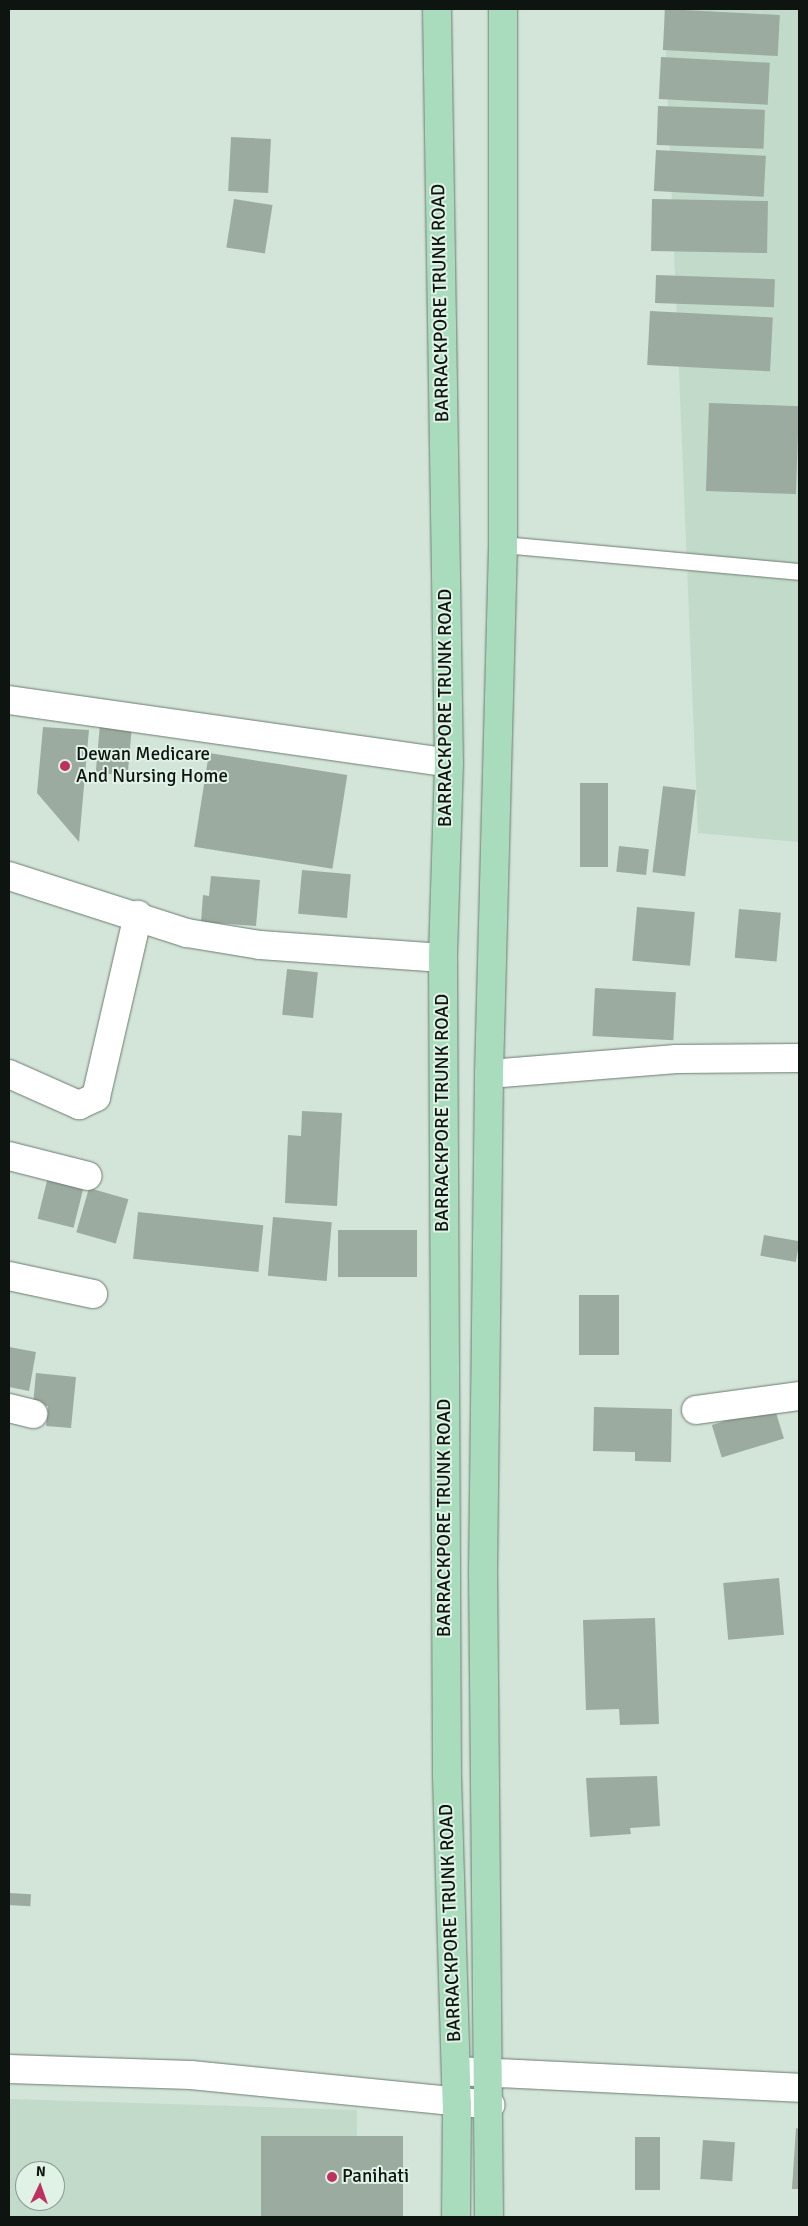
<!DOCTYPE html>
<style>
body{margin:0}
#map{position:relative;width:808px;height:2226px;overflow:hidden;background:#d3e4d8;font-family:Signika,sans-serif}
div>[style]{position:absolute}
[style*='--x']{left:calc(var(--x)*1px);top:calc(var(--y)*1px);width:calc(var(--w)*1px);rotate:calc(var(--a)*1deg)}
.built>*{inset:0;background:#c2dac9}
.building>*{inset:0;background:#9baba0;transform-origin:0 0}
.roads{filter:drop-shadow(0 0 1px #6c7b71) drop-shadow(0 0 1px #6c7b71)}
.lane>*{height:16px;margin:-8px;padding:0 8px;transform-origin:8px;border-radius:8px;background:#fff}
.street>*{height:28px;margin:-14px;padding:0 14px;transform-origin:14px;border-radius:14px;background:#fff}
.secondary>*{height:28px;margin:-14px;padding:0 14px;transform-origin:14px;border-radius:14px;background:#fff}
.primary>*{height:28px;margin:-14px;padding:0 14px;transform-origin:14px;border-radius:14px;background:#a8dcbc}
.dots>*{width:14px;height:14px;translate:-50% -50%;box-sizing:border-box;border:2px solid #e0f1e5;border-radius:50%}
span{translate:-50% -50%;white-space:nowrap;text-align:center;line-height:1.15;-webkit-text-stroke:4px #e0f1e5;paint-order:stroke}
.street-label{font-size:19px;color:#0e1410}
.poi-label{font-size:19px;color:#0e1410}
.left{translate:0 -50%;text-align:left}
.frame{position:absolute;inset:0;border:10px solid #0e1410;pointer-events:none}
.north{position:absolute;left:15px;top:2161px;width:50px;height:50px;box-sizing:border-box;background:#e0f1e5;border:1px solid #8c9990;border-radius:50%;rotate:3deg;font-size:14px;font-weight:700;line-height:20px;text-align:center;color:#0e1410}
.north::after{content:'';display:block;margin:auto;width:18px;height:22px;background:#be305f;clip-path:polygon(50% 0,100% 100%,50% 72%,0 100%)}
</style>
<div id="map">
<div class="built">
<i style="clip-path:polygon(664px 9px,799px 9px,799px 842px,698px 833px)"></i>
<i style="clip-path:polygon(evenodd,9px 2099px,357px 2110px,356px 2217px,9px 2217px,9px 2099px,25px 2171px,55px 2171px,55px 2201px,25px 2201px,25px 2171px)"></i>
</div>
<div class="building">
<i style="left:665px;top:9px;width:115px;height:41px;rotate:3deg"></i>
<i style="left:661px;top:57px;width:109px;height:42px;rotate:3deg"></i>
<i style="left:658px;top:106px;width:107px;height:39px;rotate:2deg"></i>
<i style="left:231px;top:137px;width:40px;height:54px;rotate:3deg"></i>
<i style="left:656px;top:150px;width:110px;height:41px;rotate:3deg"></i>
<i style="left:234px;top:199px;width:39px;height:49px;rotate:9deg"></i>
<i style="left:652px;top:199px;width:116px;height:52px;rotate:1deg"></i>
<i style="left:656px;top:275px;width:119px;height:28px;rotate:2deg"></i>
<i style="left:650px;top:311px;width:123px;height:54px;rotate:3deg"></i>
<i style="left:709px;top:403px;width:90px;height:88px;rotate:2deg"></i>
<i style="left:100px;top:724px;width:32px;height:49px;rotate:5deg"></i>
<i style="clip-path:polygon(43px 727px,89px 730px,79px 842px,37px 793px)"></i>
<i style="left:209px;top:753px;width:140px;height:95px;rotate:9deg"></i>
<i style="left:580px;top:783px;width:28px;height:84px"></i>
<i style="left:663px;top:786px;width:33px;height:87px;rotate:7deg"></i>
<i style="left:619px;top:846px;width:30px;height:26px;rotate:6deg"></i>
<i style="left:302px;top:870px;width:49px;height:44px;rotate:5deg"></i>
<i style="clip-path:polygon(211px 876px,260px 880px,256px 926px,201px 922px,203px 895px,209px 896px)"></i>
<i style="left:637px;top:907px;width:58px;height:54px;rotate:5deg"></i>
<i style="left:739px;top:909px;width:42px;height:49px;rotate:5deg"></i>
<i style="left:287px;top:969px;width:31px;height:46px;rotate:6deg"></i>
<i style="left:595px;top:988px;width:81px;height:48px;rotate:3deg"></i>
<i style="clip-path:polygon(302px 1111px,342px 1113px,337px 1206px,285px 1203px,288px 1135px,301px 1136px)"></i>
<i style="left:48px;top:1177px;width:37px;height:43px;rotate:14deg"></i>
<i style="left:89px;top:1188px;width:41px;height:46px;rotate:16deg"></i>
<i style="left:138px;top:1212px;width:126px;height:47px;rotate:6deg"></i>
<i style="left:273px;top:1217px;width:59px;height:59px;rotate:5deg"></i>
<i style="left:417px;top:1230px;width:47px;height:79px;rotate:90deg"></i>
<i style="left:764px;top:1235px;width:36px;height:21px;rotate:10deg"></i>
<i style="left:579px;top:1295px;width:40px;height:60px"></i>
<i style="clip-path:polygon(9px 1347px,36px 1352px,29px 1391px,9px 1387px)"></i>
<i style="clip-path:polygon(36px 1373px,76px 1377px,71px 1428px,46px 1426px,48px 1406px,33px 1405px)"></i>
<i style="left:774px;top:1406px;width:34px;height:65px;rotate:73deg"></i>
<i style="clip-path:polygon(594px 1407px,672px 1409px,671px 1462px,635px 1461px,635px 1452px,593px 1451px)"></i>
<i style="left:779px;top:1578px;width:57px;height:56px;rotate:85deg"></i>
<i style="clip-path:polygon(655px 1618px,659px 1724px,620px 1725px,619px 1709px,586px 1710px,583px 1620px)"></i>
<i style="clip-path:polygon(657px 1776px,660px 1826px,630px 1828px,631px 1834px,590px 1837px,586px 1778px)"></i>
<i style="left:9px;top:1893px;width:22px;height:12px;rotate:3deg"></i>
<i style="clip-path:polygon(796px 2128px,799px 2129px,799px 2189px,792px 2189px)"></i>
<i style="left:261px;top:2136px;width:142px;height:81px"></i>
<i style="left:635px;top:2137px;width:25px;height:53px"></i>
<i style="left:703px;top:2140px;width:32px;height:39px;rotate:4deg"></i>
</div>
<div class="roads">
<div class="lane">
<i style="--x:503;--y:545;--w:297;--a:5.2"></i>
</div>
<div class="street">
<i style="--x:9;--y:700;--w:444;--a:8.1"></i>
<i style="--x:9;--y:1074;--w:77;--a:23.9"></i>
<i style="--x:79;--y:1105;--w:19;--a:-25"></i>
<i style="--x:96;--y:1097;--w:187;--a:-77"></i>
<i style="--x:489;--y:1074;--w:188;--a:-4.6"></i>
<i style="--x:676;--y:1059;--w:123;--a:-0.5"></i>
<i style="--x:9;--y:1156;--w:81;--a:14.2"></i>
<i style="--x:9;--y:1276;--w:86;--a:12.1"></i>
<i style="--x:9;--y:1408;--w:25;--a:14"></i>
<i style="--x:696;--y:1410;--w:104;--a:-7.7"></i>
</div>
<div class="secondary">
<i style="--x:9;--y:876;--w:187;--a:17.8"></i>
<i style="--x:187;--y:933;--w:74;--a:9.3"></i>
<i style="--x:260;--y:945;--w:183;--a:4.1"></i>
<i style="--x:9;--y:2069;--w:182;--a:1.9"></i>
<i style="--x:191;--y:2075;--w:301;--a:5.7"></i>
<i style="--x:456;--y:2071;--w:343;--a:2.8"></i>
</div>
<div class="primary">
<i style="--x:437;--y:9;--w:754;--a:89.09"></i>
<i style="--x:449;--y:763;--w:195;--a:91.8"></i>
<i style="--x:443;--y:958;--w:818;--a:89.72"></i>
<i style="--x:447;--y:1776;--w:328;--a:88.3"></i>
<i style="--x:457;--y:2104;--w:113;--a:90.5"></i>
<i style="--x:489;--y:2217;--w:643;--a:-90.53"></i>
<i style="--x:483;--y:1574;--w:500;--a:-89.31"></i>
<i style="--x:489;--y:1074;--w:529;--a:-88.48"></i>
<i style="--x:503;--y:545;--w:536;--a:-90"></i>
</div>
</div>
<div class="dots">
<i style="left:65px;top:766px;background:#be305f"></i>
<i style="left:332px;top:2177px;background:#be305f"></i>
</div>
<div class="street-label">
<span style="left:441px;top:303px;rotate:-91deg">BARRACKPORE TRUNK ROAD</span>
<span style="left:446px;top:708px;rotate:-90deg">BARRACKPORE TRUNK ROAD</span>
<span style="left:443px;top:1113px;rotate:-90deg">BARRACKPORE TRUNK ROAD</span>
<span style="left:445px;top:1518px;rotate:-90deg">BARRACKPORE TRUNK ROAD</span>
<span style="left:451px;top:1923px;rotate:-92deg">BARRACKPORE TRUNK ROAD</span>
</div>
<div class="poi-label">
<span class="left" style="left:76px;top:766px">Dewan Medicare<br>And Nursing Home</span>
<span class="left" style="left:342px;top:2177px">Panihati</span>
</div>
<div class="frame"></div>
<div class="north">N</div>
</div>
